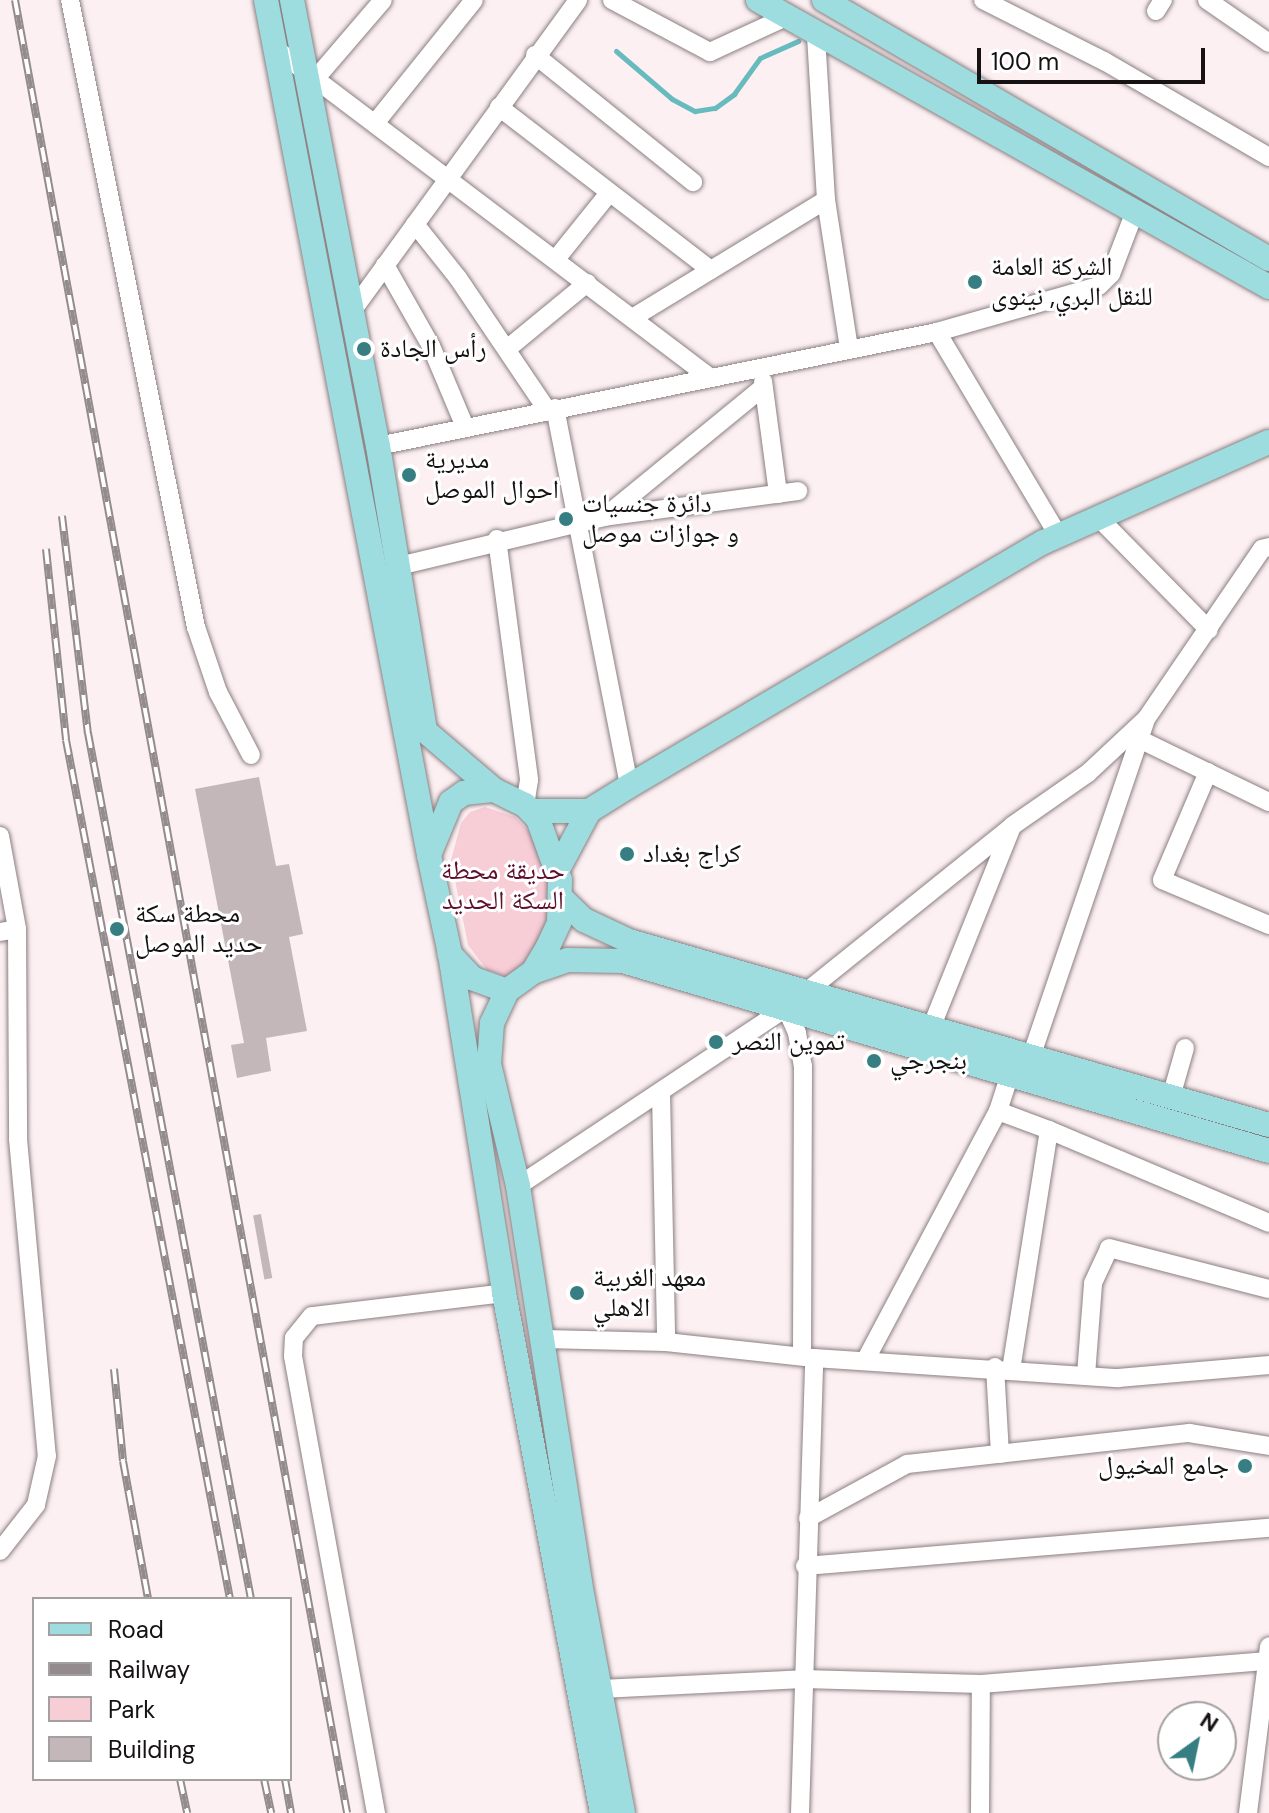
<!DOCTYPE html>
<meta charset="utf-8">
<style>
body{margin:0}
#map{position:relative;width:1269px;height:1813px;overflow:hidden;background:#fcf0f2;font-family:"DM Sans","Noto Naskh Arabic",sans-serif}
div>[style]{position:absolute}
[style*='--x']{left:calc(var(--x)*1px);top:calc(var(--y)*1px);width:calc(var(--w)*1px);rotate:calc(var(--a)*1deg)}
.green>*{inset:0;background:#f7cdd6}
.stream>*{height:5px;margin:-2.5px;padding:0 2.5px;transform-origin:2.5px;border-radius:2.5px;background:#67bbbe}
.building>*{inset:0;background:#c3b7b9;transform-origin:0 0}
.roads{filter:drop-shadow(0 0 2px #8a7f81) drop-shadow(0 0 2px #8a7f81)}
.minor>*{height:18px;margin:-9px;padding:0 9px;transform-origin:9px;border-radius:9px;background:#fff}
.major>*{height:24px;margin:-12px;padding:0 12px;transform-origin:12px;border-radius:12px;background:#9edddf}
.rail>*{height:8px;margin-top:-4px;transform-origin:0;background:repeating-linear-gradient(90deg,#fff 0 15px,#938b8d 0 30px);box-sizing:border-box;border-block:2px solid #938b8d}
.dots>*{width:22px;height:22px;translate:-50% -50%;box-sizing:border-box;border:4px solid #fff;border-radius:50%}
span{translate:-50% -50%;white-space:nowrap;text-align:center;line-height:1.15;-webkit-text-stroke:6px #fff;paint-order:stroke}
.poi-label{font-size:26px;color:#161213}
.left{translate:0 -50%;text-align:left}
.right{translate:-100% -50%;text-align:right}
.park-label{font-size:26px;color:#5d0f2c}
.legend{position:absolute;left:32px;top:1597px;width:260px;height:184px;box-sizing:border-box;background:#fff;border:2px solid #a2a0a1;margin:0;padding:10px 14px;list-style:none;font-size:24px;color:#161213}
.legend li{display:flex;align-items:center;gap:16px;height:40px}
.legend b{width:40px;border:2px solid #a2a0a1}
.north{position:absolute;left:1157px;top:1701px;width:80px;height:80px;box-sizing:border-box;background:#fff;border:2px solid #a2a0a1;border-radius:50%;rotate:33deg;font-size:22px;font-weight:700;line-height:32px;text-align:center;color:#161213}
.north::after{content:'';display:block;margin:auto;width:28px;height:36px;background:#367e81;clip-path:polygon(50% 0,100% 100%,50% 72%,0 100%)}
.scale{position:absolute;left:977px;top:48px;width:228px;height:36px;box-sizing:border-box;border:4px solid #161213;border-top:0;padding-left:10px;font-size:24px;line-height:28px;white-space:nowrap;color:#161213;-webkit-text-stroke:6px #fff;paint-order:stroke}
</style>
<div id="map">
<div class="green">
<i style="clip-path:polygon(485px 807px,515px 817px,529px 831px,550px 879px,549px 925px,529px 964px,510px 978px,487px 970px,468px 945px,451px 860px,461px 823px,470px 812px)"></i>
</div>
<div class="stream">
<i style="--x:616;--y:51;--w:74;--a:40.6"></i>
<i style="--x:672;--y:99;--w:26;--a:28"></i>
<i style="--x:695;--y:111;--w:20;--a:-9"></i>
<i style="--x:715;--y:108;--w:24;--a:-36"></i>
<i style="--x:734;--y:94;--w:44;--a:-54.2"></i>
<i style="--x:760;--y:58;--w:42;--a:-24.1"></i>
</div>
<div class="building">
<i style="clip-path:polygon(259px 777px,276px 866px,289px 864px,303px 934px,289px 937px,307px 1031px,266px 1038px,271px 1071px,237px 1078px,231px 1045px,244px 1043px,195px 789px)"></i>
<i style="left:261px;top:1214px;width:65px;height:8px;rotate:80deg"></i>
</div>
<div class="roads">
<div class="minor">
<i style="--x:70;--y:0;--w:640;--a:78.64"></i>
<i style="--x:196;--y:627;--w:69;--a:71.3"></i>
<i style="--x:218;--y:692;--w:71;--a:62.4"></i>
<i style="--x:612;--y:0;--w:111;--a:28"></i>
<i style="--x:710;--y:52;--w:84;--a:-24.7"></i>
<i style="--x:983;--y:0;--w:136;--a:26.8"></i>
<i style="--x:1104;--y:61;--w:191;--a:30.2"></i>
<i style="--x:1207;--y:0;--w:75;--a:34.7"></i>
<i style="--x:1156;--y:11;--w:13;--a:-58"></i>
<i style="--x:816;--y:36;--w:164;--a:86.5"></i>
<i style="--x:826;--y:200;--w:151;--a:81.2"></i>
<i style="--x:273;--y:47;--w:545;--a:37.1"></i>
<i style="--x:535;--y:55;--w:203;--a:38.8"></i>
<i style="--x:317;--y:77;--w:101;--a:-49.4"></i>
<i style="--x:499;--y:107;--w:267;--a:37.6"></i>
<i style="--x:376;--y:122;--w:156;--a:-51.2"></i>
<i style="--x:415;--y:224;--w:69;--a:51.5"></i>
<i style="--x:458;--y:278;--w:159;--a:56"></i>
<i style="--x:556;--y:259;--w:85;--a:-51.2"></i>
<i style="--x:385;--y:265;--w:93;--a:60.4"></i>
<i style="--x:431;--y:346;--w:88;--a:67.2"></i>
<i style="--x:350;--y:314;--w:388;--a:-54"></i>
<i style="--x:634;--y:317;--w:225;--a:-31.4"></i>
<i style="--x:937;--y:332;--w:168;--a:-15.9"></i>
<i style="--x:1099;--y:286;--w:17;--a:-45"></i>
<i style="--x:1111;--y:274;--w:67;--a:-69.1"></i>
<i style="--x:507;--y:349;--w:104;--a:-39.5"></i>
<i style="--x:763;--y:381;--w:114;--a:82.4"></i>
<i style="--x:555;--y:408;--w:385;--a:78.9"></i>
<i style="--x:378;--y:446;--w:571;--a:-11.53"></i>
<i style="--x:937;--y:332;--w:236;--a:59.2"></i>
<i style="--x:607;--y:515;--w:200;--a:-39.3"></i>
<i style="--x:1098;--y:517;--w:158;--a:45.5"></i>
<i style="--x:497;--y:539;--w:243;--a:82.4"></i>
<i style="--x:529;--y:780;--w:25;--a:99"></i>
<i style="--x:399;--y:566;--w:211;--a:-13.4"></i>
<i style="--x:604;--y:517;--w:196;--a:-7.6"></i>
<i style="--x:1139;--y:739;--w:144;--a:25.9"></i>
<i style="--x:1208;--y:772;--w:117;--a:113.1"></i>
<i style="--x:1162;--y:880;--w:116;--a:22.8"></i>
<i style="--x:0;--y:836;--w:95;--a:79.6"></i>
<i style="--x:0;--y:932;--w:17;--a:-10"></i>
<i style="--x:17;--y:929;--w:210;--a:89.7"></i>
<i style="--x:18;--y:1139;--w:318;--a:84.8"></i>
<i style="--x:47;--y:1456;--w:50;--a:102.7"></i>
<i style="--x:36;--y:1505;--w:58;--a:128"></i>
<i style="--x:786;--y:1008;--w:27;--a:66"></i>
<i style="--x:797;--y:1033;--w:34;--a:80"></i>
<i style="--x:803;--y:1066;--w:290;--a:90.2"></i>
<i style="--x:931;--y:1028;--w:214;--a:-68.1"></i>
<i style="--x:1031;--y:1057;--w:354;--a:-71.2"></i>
<i style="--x:661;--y:1093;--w:249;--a:88.8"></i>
<i style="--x:1171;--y:1097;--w:51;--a:-74.1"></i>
<i style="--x:998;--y:1111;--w:54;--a:20.4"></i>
<i style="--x:1049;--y:1130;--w:242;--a:99"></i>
<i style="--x:1049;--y:1130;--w:239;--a:22.9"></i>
<i style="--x:518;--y:1186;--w:322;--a:-33.6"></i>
<i style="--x:786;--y:1008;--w:290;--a:-38.8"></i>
<i style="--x:1012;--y:826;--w:93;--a:-34.9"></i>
<i style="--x:1088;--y:773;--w:79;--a:-43"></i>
<i style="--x:1146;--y:719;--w:206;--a:-55.7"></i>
<i style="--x:1262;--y:549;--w:7;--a:-16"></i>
<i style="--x:545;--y:1339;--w:121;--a:1.4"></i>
<i style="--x:666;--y:1342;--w:149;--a:6.2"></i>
<i style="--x:814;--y:1358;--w:305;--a:3.8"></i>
<i style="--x:1118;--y:1378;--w:152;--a:-4.9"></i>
<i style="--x:865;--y:1361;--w:283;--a:-62"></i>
<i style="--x:998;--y:1111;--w:38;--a:-72"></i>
<i style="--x:995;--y:1367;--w:87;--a:86.7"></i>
<i style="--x:1086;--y:1375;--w:92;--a:-85.6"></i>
<i style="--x:1093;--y:1283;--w:38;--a:-65"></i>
<i style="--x:1109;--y:1248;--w:165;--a:14.4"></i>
<i style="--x:808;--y:1518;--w:113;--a:-28.6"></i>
<i style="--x:907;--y:1464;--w:284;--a:-6.3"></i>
<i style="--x:1189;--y:1433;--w:81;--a:9.2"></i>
<i style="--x:805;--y:1566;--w:466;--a:-4.7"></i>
<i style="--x:601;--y:1689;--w:202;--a:-2.8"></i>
<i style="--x:803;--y:1679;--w:178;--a:1.6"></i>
<i style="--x:981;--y:1684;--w:288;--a:-4.6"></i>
<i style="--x:376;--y:1813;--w:464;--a:-100.3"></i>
<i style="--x:293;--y:1356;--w:18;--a:-87"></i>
<i style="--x:294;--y:1338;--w:28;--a:-51"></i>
<i style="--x:312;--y:1316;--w:193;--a:-6.8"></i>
<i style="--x:800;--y:1813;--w:455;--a:-88.2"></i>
<i style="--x:980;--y:1813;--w:129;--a:-89.6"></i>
<i style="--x:1248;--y:1813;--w:168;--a:-82.8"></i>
</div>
<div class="major">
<i style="--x:266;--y:0;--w:870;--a:79.21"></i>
<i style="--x:292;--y:0;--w:454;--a:79.1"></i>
<i style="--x:378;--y:446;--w:289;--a:80.6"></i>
<i style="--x:425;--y:731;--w:91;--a:40.5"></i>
<i style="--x:758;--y:0;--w:586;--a:29.32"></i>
<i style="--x:824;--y:0;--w:515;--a:30.2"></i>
<i style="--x:494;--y:790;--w:34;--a:26"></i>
<i style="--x:525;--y:805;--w:19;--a:47"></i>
<i style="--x:538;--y:819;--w:65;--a:70.2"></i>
<i style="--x:560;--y:880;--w:43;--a:91.3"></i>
<i style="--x:559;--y:923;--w:26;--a:115"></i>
<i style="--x:548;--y:947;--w:29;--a:121"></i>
<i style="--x:533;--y:972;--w:32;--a:144"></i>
<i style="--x:507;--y:991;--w:37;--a:-160"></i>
<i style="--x:472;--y:978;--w:33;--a:-133"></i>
<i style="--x:450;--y:954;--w:101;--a:-102"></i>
<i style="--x:429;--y:855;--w:57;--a:-67.5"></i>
<i style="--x:451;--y:802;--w:16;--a:-35"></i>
<i style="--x:464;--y:793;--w:30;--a:-6"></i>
<i style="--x:531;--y:811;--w:58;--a:0"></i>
<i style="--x:558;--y:869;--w:66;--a:-61.9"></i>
<i style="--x:589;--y:811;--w:47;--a:-32"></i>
<i style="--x:629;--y:786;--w:481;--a:-30.5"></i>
<i style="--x:1044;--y:542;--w:246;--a:-24"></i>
<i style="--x:560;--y:897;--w:33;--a:44"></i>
<i style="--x:584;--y:920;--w:50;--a:25"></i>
<i style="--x:629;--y:941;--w:666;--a:16.04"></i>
<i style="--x:450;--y:954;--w:343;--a:80.9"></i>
<i style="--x:504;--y:1293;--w:529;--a:79.33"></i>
<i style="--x:533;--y:972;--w:37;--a:-19"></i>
<i style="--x:568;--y:960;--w:55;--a:1"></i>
<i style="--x:623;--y:961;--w:673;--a:16.39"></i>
<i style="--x:507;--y:991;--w:35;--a:115"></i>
<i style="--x:492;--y:1023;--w:41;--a:94.2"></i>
<i style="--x:489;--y:1064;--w:125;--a:76.6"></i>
<i style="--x:518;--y:1186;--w:402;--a:81.1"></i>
<i style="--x:580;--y:1583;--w:234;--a:79.4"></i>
</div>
</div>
<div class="rail">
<i style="--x:15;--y:0;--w:1843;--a:79.62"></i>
<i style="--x:62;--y:516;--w:219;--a:83.2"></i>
<i style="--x:88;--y:733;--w:881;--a:79.34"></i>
<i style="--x:46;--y:549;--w:192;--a:84"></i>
<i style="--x:66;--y:740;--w:875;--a:79.19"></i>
<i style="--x:114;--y:1369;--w:92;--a:84.4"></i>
<i style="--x:123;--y:1461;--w:140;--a:79.7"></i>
<i style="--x:180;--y:1779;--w:35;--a:78"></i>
<i style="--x:264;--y:1779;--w:35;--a:78"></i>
<i style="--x:285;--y:1779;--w:35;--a:80"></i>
</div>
<div class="dots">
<i style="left:975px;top:282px;background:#367e81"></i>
<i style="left:364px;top:349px;background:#367e81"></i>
<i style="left:409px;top:475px;background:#367e81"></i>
<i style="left:566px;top:519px;background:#367e81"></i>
<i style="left:627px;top:854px;background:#367e81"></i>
<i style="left:117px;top:929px;background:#367e81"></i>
<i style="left:716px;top:1042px;background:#367e81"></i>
<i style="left:874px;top:1061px;background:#367e81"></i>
<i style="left:577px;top:1293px;background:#367e81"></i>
<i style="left:1245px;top:1466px;background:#367e81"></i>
</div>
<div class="poi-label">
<span class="left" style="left:991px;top:282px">الشركة العامة<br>للنقل البري, نينوى</span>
<span class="left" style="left:380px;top:349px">رأس الجادة</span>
<span class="left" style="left:425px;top:475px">مديرية<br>احوال الموصل</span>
<span class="left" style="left:582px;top:519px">دائرة جنسيات<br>و جوازات موصل</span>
<span class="left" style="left:643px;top:854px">كراج بغداد</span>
<span class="left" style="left:135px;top:929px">محطة سكة<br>حديد الموصل</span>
<span class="left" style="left:732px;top:1042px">تموين النصر</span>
<span class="left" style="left:890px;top:1061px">بنجرجي</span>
<span class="left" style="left:593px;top:1293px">معهد الغربية<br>الاهلي</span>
<span class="right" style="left:1229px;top:1466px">جامع المخيول</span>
</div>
<div class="park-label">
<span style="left:503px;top:886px">حديقة محطة<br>السكة الحديد</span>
</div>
<ul class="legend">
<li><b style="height:10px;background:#9edddf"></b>Road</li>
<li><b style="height:10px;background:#938b8d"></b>Railway</li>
<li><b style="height:22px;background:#f7cdd6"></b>Park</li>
<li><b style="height:22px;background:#c3b7b9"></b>Building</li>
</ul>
<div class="north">N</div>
<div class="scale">100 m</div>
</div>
